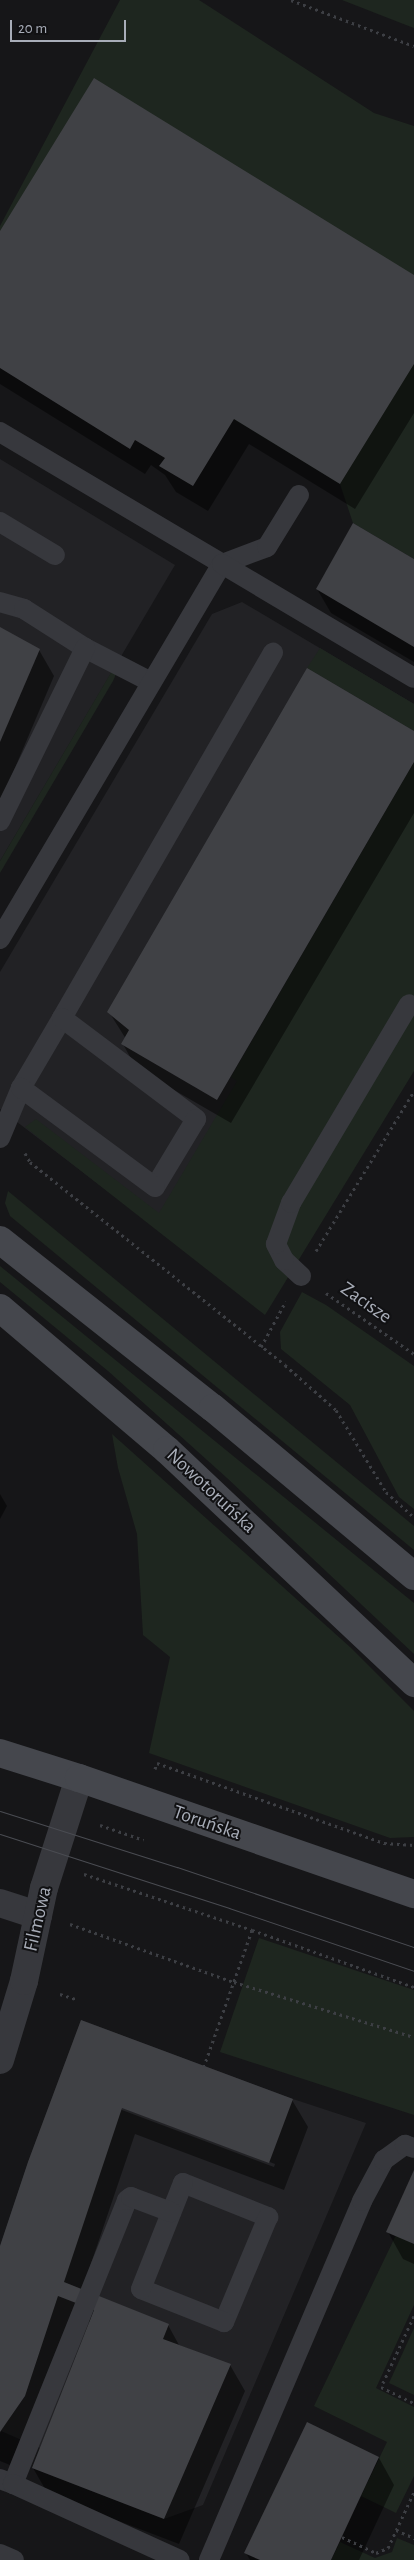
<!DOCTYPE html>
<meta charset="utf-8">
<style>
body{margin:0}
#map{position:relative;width:414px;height:2560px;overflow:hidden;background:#161618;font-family:"Alegreya Sans",sans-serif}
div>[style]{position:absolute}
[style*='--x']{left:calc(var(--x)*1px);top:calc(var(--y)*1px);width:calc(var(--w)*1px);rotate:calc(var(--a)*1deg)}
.built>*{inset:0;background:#222225}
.green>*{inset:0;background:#1e261f}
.shadow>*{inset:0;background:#0007}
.building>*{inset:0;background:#404145}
.path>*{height:3px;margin-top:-1.5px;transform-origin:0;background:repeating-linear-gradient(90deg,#3d3f44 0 2.5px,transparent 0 6.5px)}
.lane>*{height:20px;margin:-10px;padding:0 10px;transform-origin:10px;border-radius:10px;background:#37383d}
.street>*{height:28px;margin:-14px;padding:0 14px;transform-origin:14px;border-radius:14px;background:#37383d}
.secondary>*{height:28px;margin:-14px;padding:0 14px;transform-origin:14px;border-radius:14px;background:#45474d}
.tram>*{height:1px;margin:-0.5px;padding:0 0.5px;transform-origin:0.5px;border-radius:0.5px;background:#4a4c52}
span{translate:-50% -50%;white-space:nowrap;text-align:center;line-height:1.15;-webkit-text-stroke:4px #111113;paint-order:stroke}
.street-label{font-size:20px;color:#a8adb8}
.scale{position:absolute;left:10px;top:20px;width:116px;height:22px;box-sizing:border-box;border:2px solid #a8adb8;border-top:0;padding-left:6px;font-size:15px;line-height:18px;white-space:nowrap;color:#a8adb8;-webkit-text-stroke:4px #111113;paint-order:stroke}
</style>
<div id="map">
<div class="built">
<i style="clip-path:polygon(0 459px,175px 565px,0 861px)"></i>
<i style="clip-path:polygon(242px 602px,414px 704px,414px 815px,169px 1238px,0 1109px,0 972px,212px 614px)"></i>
<i style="clip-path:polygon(81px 2020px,293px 2099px,366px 2123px,203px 2505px,164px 2519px,32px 2468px,40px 2448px,1px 2431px,0 2434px,0 2246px,28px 2162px)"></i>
</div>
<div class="green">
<i style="clip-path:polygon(120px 0,199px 0,374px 113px,414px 126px,414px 559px,353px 523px,340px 484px,0 277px,0 226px)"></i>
<i style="clip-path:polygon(342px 0,414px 0,414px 28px,406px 25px)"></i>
<i style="clip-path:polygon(320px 648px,414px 704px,414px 731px,307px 668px)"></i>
<i style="clip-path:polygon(112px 671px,116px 674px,113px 681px,0 873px,0 861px)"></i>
<i style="clip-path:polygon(414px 762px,414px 1071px,265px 1315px,25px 1127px,36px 1119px,159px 1213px,237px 1081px,231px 1077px)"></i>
<i style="clip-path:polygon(8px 1191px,414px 1526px,414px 1550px,10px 1216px,5px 1203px)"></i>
<i style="clip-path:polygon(0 1266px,414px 1603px,414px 1654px,227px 1478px,108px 1371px,0 1282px)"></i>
<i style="clip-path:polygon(302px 1292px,326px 1305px,414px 1366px,414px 1509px,399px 1497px,350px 1405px,281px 1349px,280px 1332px)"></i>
<i style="clip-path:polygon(112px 1434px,350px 1647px,414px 1711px,414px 1837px,390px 1838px,149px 1753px,170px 1657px,143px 1635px,137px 1534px,118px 1468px)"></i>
<i style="clip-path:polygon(259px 1938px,414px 1990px,414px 2115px,220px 2052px)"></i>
<i style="clip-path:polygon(396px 2235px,414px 2244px,414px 2305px,376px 2388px,414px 2407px,414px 2476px,396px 2513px,361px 2496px,387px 2442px,314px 2406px)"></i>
<i style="clip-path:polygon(414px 2328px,414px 2395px,389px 2383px)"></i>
<i style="clip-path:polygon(397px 2538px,414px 2545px,414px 2560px,331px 2560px,340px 2542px,375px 2558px,392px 2552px)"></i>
</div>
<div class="shadow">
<i style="clip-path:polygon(0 233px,414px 276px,414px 413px,355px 509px,249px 444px,208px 511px,176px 492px,165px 475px,151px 465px,145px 474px,0 384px)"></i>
<i style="clip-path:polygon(414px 561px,414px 662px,331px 613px,317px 589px)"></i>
<i style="clip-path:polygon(0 628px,39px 650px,54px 676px,0 803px)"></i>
<i style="clip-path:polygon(414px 732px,414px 813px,231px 1123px,136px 1068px,123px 1044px,126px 1039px,109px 1012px)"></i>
<i style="clip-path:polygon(0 1494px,7px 1506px,0 1519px)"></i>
<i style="clip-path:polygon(evenodd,82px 2021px,292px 2100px,308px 2127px,284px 2190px,135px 2134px,82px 2290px,168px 2325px,179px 2345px,230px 2365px,245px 2391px,179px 2544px,48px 2494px,33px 2468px,90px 2323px,74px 2316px,10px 2465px,0 2461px,0 2249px,82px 2021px,118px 2105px,275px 2164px,274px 2167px,122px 2110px,118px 2105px)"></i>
<i style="clip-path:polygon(414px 2173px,414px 2264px,403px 2259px,388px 2232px)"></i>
<i style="clip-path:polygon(379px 2458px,394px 2485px,359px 2560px,250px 2560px,246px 2553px)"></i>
</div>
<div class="building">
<i style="clip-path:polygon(94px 78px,414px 275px,414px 364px,340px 484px,234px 419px,193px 486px,159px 466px,165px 458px,135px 440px,130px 449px,0 368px,0 231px)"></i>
<i style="clip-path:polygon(353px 523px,414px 559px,414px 647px,316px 589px)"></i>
<i style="clip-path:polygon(0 627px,40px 649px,0 742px)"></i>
<i style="clip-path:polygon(307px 668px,414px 731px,414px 762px,217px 1100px,121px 1044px,129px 1030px,107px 1012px)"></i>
<i style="clip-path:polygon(81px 2020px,293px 2099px,269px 2163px,122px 2108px,64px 2282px,169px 2324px,163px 2339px,231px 2364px,164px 2519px,32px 2468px,94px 2310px,58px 2296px,25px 2396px,0 2432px,0 2246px,28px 2162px)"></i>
<i style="clip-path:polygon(414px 2170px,414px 2244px,386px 2232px)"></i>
<i style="clip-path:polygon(307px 2422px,379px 2457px,331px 2560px,260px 2560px,244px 2553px)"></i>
</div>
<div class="path">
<i style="--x:291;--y:0;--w:131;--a:20.5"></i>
<i style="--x:25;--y:1153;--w:10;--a:61"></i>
<i style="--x:30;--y:1162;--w:326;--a:38.5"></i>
<i style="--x:285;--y:1365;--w:68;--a:41.4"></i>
<i style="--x:336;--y:1410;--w:96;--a:58.6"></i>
<i style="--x:386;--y:1492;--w:38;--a:42"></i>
<i style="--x:316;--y:1251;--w:188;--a:-58.5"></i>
<i style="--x:326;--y:1293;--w:107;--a:34.7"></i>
<i style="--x:261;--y:1347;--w:52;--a:-61.5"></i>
<i style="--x:155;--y:1769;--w:6;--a:-72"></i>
<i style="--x:157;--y:1763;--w:241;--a:19.4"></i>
<i style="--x:384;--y:1843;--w:30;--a:4"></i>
<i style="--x:100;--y:1825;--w:46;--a:18.8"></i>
<i style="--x:84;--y:1874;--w:177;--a:18.4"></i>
<i style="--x:252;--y:1930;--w:144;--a:109.4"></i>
<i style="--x:70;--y:1924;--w:174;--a:19.5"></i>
<i style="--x:234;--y:1982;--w:188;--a:17"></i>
<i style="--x:252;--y:1930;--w:172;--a:19.4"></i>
<i style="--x:60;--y:1994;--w:16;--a:18"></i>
<i style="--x:414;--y:2316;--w:78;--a:114.9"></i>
<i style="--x:381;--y:2387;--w:37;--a:26"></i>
<i style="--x:396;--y:2530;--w:20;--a:24"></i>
<i style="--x:342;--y:2537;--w:38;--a:25"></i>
<i style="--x:376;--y:2553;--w:13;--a:-23"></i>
<i style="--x:388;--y:2548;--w:62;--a:-65.1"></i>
</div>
<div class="lane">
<i style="--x:0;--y:432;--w:258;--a:30.7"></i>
<i style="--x:222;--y:564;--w:48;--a:-20.7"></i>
<i style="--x:267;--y:547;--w:61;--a:-58.4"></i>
<i style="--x:0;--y:522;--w:64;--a:31"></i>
<i style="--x:0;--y:602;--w:25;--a:16"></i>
<i style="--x:24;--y:609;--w:72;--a:32.6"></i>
<i style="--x:85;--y:648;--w:74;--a:27.3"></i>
<i style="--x:0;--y:821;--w:193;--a:-63.8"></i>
<i style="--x:0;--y:939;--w:436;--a:-59.4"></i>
<i style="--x:222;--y:564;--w:223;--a:30.7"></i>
<i style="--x:62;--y:1018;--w:422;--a:-60"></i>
<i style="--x:0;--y:1138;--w:54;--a:-67.2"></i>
<i style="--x:21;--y:1088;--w:81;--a:-59.6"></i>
<i style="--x:62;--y:1018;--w:168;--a:37"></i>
<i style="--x:196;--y:1119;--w:79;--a:121.1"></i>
<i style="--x:155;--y:1187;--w:167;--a:-143.5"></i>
<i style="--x:301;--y:1276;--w:23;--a:-137"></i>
<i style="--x:284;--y:1260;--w:18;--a:-117"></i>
<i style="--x:276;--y:1244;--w:44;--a:-69.9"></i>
<i style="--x:291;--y:1203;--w:231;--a:-59.3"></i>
<i style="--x:183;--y:2183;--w:92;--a:21.8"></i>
<i style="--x:268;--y:2217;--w:114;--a:112.7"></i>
<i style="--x:224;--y:2322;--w:89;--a:-158.3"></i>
<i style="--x:141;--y:2289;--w:114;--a:-68.4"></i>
<i style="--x:0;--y:2479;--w:14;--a:21"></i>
<i style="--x:13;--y:2484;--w:306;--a:-68.1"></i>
<i style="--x:127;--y:2200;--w:5;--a:-37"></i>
<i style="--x:131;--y:2197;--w:43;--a:20.6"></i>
<i style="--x:13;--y:2484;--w:183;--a:24.5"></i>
<i style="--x:0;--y:2554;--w:15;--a:23"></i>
<i style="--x:209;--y:2560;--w:390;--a:-66.9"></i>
<i style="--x:362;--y:2201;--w:47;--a:-61.8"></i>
<i style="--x:384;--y:2160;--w:26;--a:-36"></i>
<i style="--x:405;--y:2145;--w:9;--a:18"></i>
</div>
<div class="street">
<i style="--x:0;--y:1903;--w:40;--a:18"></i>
<i style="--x:0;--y:2060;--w:83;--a:-73.1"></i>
<i style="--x:24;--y:1981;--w:95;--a:-77.9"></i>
<i style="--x:44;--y:1888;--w:115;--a:-72.3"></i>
</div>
<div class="secondary">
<i style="--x:0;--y:1240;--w:271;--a:38.3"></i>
<i style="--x:213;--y:1408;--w:262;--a:39.9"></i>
<i style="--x:0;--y:1308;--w:219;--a:40.4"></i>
<i style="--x:167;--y:1450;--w:340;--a:43.3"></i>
<i style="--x:0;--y:1753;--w:83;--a:17.6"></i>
<i style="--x:79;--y:1778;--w:355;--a:19.1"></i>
</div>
<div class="tram">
<i style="--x:0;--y:1811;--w:186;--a:17.6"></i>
<i style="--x:177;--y:1867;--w:250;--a:18.7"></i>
<i style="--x:0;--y:1834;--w:241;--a:17.9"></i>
<i style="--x:229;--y:1908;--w:195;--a:18.8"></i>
</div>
<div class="street-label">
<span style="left:366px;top:1303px;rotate:35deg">Zacisze</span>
<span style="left:211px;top:1491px;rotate:43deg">Nowotoruńska</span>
<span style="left:207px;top:1823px;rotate:19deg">Toruńska</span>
<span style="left:38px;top:1919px;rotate:-77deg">Filmowa</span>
</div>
<div class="scale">20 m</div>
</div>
